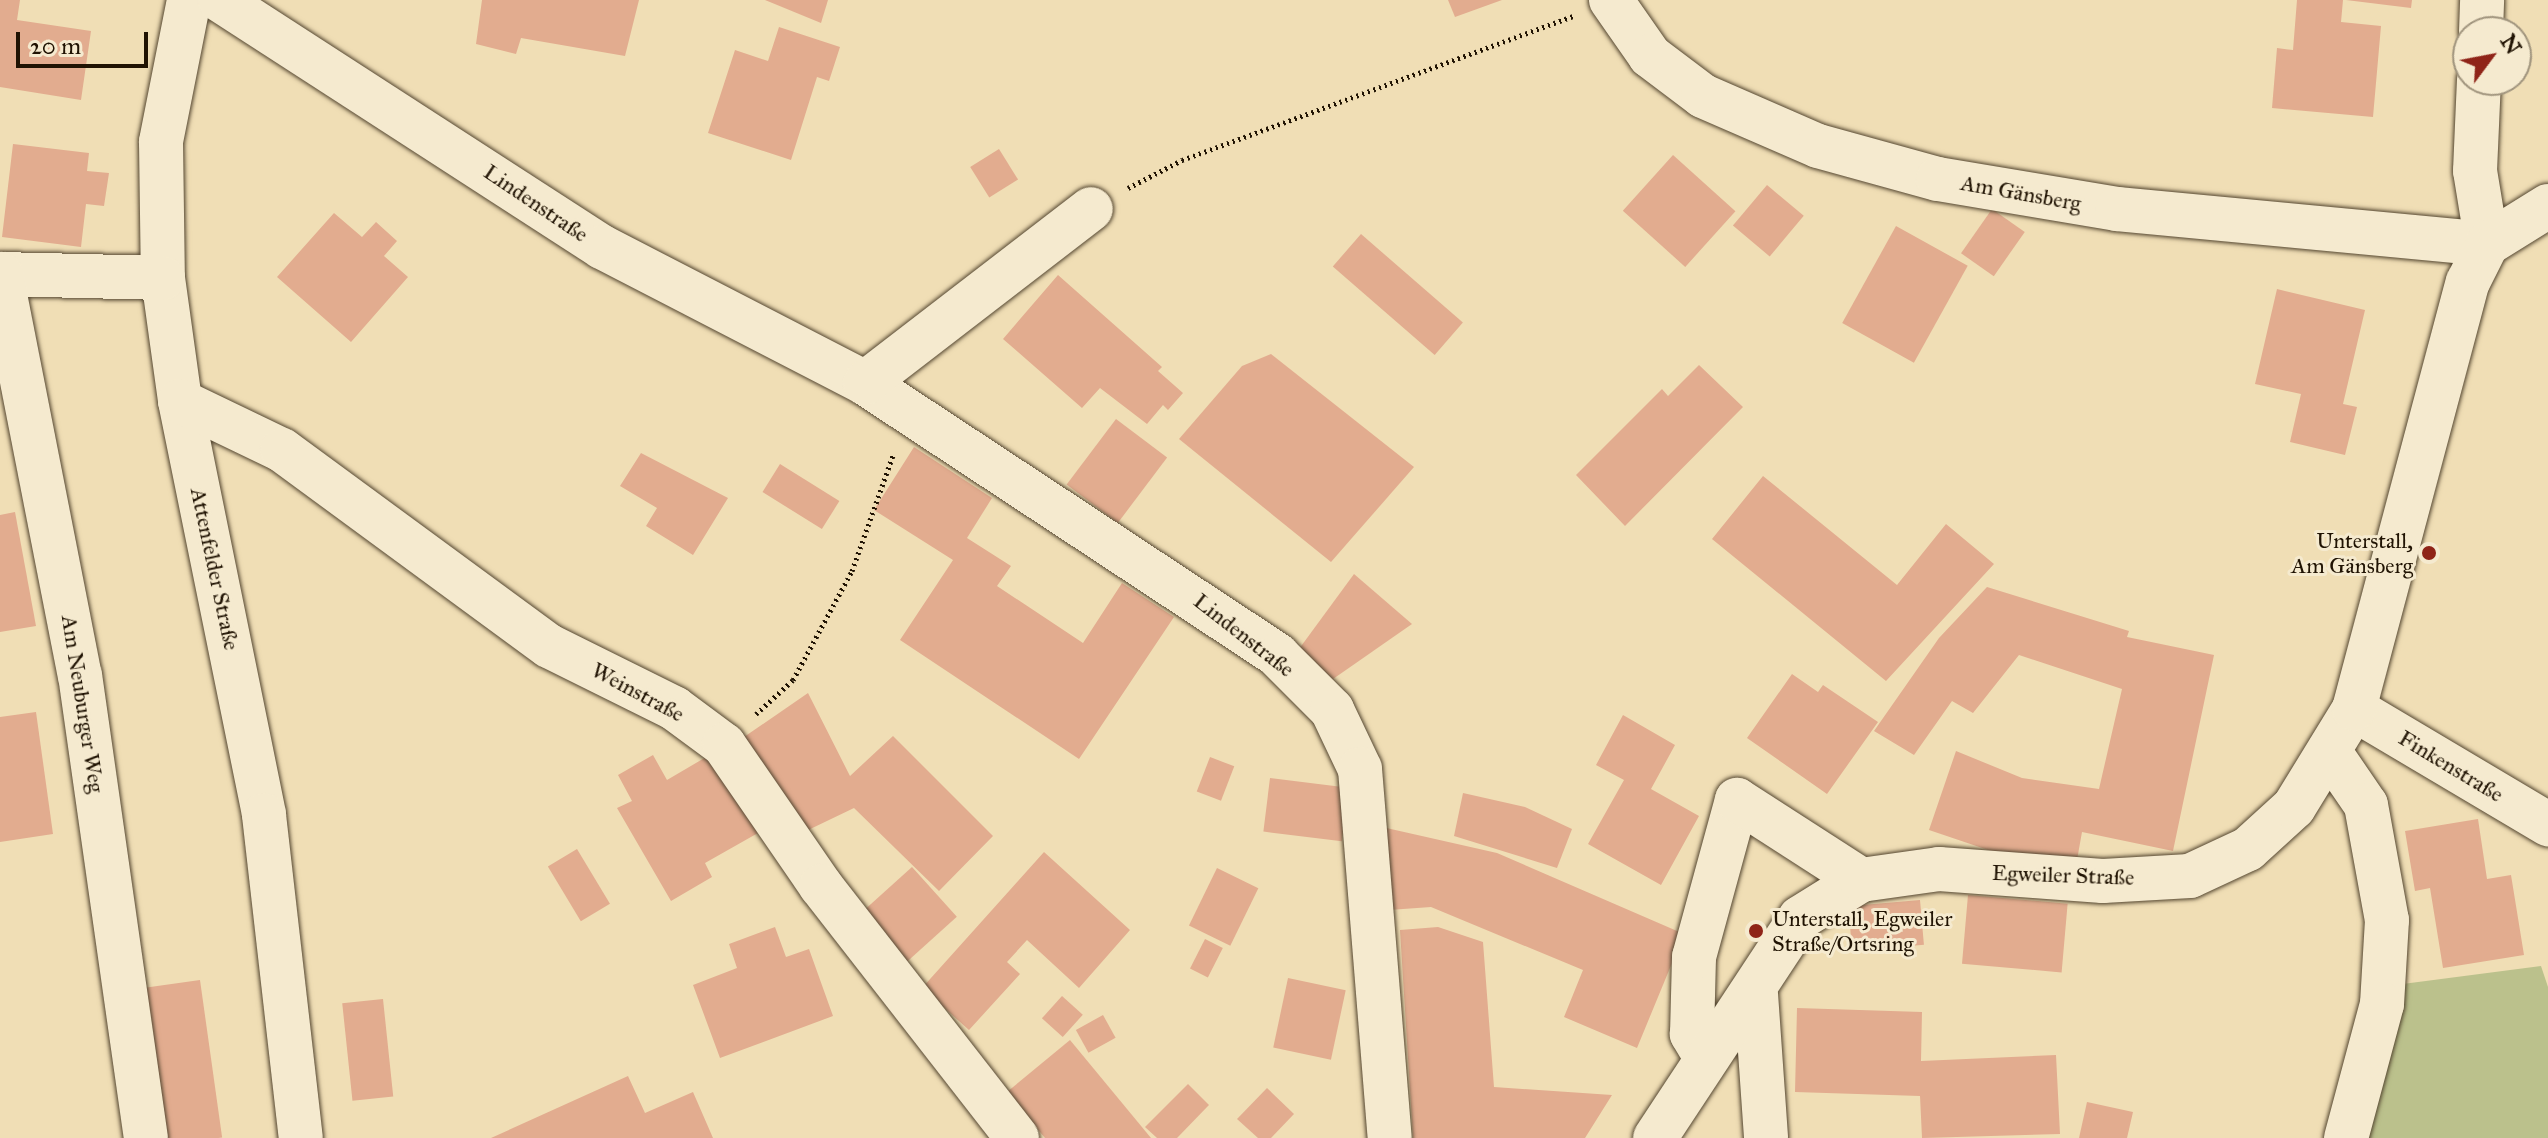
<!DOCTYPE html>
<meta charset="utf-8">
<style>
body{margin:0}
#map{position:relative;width:2548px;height:1138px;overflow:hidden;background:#f0deb5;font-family:"IM FELL Great Primer",serif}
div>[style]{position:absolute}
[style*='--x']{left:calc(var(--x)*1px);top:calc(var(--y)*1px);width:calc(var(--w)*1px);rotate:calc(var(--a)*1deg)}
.green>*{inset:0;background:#bbc18c}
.building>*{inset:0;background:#e2ac8f;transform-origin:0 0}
.path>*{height:5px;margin-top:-2.5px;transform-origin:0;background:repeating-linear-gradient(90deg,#201303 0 2px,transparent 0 6px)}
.roads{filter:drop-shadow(0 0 2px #544630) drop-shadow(0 0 2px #544630)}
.minor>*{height:44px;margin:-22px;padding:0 22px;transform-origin:22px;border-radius:22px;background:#f5eacf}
.dots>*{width:22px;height:22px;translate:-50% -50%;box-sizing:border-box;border:4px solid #f5eacf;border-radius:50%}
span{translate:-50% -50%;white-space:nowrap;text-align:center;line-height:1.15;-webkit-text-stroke:6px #f5eacf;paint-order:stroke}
.street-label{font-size:22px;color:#201303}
.poi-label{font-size:22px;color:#201303}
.right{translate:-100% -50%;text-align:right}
.left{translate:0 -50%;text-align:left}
.north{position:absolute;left:2452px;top:16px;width:80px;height:80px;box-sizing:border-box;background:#f5eacf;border:2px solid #a0947d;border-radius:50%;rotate:58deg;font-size:22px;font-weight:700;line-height:32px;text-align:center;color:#201303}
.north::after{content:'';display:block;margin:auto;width:28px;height:36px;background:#8f2418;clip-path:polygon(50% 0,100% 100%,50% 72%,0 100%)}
.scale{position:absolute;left:16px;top:32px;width:132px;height:36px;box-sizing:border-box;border:4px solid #201303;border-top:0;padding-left:10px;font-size:24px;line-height:28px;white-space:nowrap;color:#201303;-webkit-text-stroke:6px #f5eacf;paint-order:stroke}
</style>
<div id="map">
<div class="green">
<i style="clip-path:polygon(2541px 966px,2548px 987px,2548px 1138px,2357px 1138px,2395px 985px)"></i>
</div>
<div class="building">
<i style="clip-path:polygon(0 0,20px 0,17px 20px,91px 31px,81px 100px,0 87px)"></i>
<i style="clip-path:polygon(482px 0,639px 0,625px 56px,521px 38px,516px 54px,476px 44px)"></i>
<i style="clip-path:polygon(765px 0,828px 0,821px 23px)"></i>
<i style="clip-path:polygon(1448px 0,1502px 0,1455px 17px)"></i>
<i style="clip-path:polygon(2297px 0,2343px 0,2341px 22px,2381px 26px,2373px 117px,2272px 108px,2277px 48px,2293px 50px)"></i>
<i style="clip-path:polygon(2346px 0,2412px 0,2411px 8px)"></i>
<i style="clip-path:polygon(779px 27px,840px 47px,829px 81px,817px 77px,791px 160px,708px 133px,735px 50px,768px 61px)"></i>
<i style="clip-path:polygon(13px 144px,89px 153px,87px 171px,109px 173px,104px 206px,86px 204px,81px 247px,2px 237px)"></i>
<i style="left:999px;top:149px;width:36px;height:34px;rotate:58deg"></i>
<i style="left:1673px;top:155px;width:84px;height:75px;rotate:42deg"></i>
<i style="left:1767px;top:185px;width:48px;height:53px;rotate:40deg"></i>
<i style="left:1992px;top:209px;width:40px;height:54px;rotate:35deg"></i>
<i style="clip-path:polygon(334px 213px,362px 237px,376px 222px,397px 241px,384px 256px,408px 277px,351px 342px,277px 277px)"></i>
<i style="left:1896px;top:226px;width:82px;height:111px;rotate:29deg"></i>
<i style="left:1361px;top:234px;width:135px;height:43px;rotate:41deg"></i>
<i style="clip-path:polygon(1058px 275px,1162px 367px,1158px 371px,1183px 393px,1168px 410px,1163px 405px,1147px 424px,1100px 388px,1082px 408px,1003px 339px)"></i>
<i style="clip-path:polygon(2277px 289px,2365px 310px,2343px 404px,2357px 407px,2345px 455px,2290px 442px,2301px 394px,2255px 384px)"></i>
<i style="clip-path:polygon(1271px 354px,1414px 467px,1331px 562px,1179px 439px,1242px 366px)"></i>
<i style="clip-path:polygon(1699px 365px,1743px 407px,1625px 526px,1576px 475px,1662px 389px,1668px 396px)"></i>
<i style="left:1116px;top:419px;width:64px;height:82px;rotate:37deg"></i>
<i style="clip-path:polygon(914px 447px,992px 498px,967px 538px,1011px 566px,997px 586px,1083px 643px,1122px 583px,1174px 617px,1079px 759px,900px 640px,953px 560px,874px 510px)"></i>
<i style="clip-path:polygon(641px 453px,728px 498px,693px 555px,646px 526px,657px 508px,620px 486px)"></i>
<i style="left:780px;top:464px;width:70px;height:33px;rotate:32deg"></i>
<i style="clip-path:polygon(1763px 476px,1897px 585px,1946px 524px,1994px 564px,1886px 681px,1712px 539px)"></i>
<i style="clip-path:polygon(15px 512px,36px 626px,0 632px,0 515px)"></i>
<i style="clip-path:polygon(1354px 574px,1412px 624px,1333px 679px,1299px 649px)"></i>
<i style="clip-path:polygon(1987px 587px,2129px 631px,2127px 637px,2214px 655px,2173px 851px,2082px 832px,2077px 860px,1997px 853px,1929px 830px,1956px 751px,2022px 778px,2099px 789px,2122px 689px,2019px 655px,1973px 713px,1952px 701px,1914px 755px,1874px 731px,1939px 638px)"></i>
<i style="clip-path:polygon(1792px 674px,1818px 692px,1823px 685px,1878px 722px,1827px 794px,1747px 738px)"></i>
<i style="clip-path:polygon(808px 693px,850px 776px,893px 736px,993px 836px,939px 891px,854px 808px,804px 832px,744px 737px)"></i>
<i style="clip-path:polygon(36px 712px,53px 834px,0 842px,0 717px)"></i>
<i style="clip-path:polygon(1623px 715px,1675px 745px,1651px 789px,1699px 816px,1661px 885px,1588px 844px,1624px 780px,1596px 765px)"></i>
<i style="clip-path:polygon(713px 753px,758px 833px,705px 863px,712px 877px,671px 901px,617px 808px,632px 801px,618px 775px,653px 755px,667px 780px)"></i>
<i style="left:1210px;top:757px;width:26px;height:37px;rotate:21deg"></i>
<i style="left:1270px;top:778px;width:79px;height:54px;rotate:7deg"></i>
<i style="clip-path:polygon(1463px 793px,1525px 807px,1572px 829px,1557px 868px,1454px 836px)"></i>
<i style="clip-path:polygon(2478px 819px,2487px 879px,2511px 875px,2524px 955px,2443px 968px,2430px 888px,2415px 891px,2405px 831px)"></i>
<i style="clip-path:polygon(1382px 827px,1497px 853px,1684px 934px,1637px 1048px,1564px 1017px,1583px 970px,1431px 907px,1389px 910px)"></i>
<i style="left:577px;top:849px;width:64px;height:34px;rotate:59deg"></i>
<i style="clip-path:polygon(1044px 852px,1130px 930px,1079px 988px,1027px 940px,1007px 962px,1020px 974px,969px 1030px,922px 988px)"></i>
<i style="left:912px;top:867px;width:67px;height:69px;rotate:48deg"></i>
<i style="left:1217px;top:868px;width:46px;height:64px;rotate:26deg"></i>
<i style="left:1968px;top:895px;width:100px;height:69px;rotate:5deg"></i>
<i style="left:1920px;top:900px;width:45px;height:72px;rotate:85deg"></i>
<i style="clip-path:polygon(775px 927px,786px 957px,809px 949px,833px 1016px,720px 1058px,693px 985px,737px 968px,729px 944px)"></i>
<i style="clip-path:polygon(1438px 927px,1483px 942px,1494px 1087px,1612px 1095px,1585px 1138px,1413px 1138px,1400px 930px)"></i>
<i style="left:1205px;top:939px;width:20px;height:33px;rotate:27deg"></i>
<i style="left:1288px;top:978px;width:59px;height:71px;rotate:12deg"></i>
<i style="left:200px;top:980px;width:159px;height:61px;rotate:82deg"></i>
<i style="left:1062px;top:996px;width:28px;height:30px;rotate:42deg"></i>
<i style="left:383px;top:999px;width:98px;height:41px;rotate:84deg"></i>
<i style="clip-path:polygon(1797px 1008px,1922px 1012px,1921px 1061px,2056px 1055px,2060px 1134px,1922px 1138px,1920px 1096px,1795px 1092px)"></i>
<i style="left:1103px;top:1015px;width:26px;height:31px;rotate:61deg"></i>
<i style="clip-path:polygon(1070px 1040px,1151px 1138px,1045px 1138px,1007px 1092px)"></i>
<i style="clip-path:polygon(628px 1076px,645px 1113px,693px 1092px,713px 1138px,491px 1138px)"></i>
<i style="clip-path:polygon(1188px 1084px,1209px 1105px,1177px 1138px,1157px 1138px,1145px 1127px)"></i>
<i style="clip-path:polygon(1267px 1088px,1294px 1114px,1271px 1138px,1258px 1138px,1237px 1119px)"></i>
<i style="clip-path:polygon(2087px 1102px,2133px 1112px,2127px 1138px,2079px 1138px)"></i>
</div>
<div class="path">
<i style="--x:1128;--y:188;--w:61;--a:-27.4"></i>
<i style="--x:1182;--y:160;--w:418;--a:-20.2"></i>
<i style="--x:756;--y:714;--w:50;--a:-42.6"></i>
<i style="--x:793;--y:680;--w:124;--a:-61.6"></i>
<i style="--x:852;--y:571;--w:123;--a:-70.5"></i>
</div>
<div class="roads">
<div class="minor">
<i style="--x:189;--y:0;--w:145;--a:101.2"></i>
<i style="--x:161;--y:142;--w:136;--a:89.2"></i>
<i style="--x:163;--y:278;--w:124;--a:82.1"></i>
<i style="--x:180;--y:401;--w:422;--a:78.5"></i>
<i style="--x:264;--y:815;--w:325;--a:83.5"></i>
<i style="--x:220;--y:0;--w:455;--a:32.9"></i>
<i style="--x:602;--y:247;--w:296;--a:27.3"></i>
<i style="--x:865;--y:383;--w:494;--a:33.4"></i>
<i style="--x:1277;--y:655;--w:78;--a:45"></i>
<i style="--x:1332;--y:710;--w:65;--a:64.6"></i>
<i style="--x:1360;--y:769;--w:370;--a:85.4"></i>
<i style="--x:1611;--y:0;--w:68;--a:55.1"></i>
<i style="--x:1650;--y:56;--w:66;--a:37"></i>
<i style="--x:1703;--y:96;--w:125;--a:23.5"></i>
<i style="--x:1818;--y:146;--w:124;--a:15.4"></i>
<i style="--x:1938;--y:179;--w:181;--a:9.5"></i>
<i style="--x:2117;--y:209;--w:372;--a:5.4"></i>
<i style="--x:2487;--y:244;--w:74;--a:-99.3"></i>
<i style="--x:2475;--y:171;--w:91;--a:-87.5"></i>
<i style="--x:2481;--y:32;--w:32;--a:-88"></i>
<i style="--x:0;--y:274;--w:163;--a:1.4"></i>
<i style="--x:1;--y:274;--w:409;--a:78.9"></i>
<i style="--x:80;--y:675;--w:468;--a:81.9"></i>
<i style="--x:865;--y:383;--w:285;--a:-37.6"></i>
<i style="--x:180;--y:401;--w:113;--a:25.7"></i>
<i style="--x:282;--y:450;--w:331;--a:36.3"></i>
<i style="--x:549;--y:646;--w:140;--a:26.4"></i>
<i style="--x:674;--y:708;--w:62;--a:36.5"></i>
<i style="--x:724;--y:745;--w:171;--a:55.5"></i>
<i style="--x:821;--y:886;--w:319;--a:52.1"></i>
<i style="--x:2354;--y:709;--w:226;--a:30.7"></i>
<i style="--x:2329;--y:751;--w:65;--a:55.6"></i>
<i style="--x:2366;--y:805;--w:117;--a:79.7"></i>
<i style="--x:2387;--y:920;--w:84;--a:93.4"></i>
<i style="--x:2382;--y:1004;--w:139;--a:105"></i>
<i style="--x:1756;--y:994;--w:144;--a:86"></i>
<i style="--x:1705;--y:1056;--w:26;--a:-121"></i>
<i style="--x:1692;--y:1034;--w:77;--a:-88.5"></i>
<i style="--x:1694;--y:957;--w:163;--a:-74.7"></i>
<i style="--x:1737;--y:800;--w:148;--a:32.8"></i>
<i style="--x:1655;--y:1138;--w:263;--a:-56.6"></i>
<i style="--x:1800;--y:918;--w:72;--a:-31.9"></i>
<i style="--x:1861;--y:880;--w:79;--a:-8"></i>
<i style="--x:1939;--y:869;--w:164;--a:4.2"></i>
<i style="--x:2103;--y:881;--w:87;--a:-3.3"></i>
<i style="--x:2190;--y:876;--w:64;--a:-25"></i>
<i style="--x:2248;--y:849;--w:62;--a:-42.4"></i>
<i style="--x:2294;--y:807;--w:115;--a:-58.5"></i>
<i style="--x:2354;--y:709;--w:442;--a:-75.1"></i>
<i style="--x:2468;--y:282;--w:42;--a:-63.4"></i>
<i style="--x:2487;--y:244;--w:72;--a:-31.9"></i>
</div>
</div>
<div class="dots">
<i style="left:2429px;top:553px;background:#8f2418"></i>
<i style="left:1756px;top:931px;background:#8f2418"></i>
</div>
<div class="street-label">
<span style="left:2021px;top:193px;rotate:10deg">Am Gänsberg</span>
<span style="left:536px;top:203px;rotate:34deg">Lindenstraße</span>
<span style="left:215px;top:569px;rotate:78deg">Attenfelder Straße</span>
<span style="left:1244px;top:635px;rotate:38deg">Lindenstraße</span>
<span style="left:638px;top:692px;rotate:28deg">Weinstraße</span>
<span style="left:83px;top:704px;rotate:81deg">Am Neuburger Weg</span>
<span style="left:2451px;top:766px;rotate:31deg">Finkenstraße</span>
<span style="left:2063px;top:875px;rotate:2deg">Egweiler Straße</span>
</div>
<div class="poi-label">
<span class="right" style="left:2413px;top:553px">Unterstall,<br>Am Gänsberg</span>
<span class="left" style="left:1772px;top:931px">Unterstall, Egweiler<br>Straße/Ortsring</span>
</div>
<div class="north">N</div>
<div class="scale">20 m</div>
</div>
